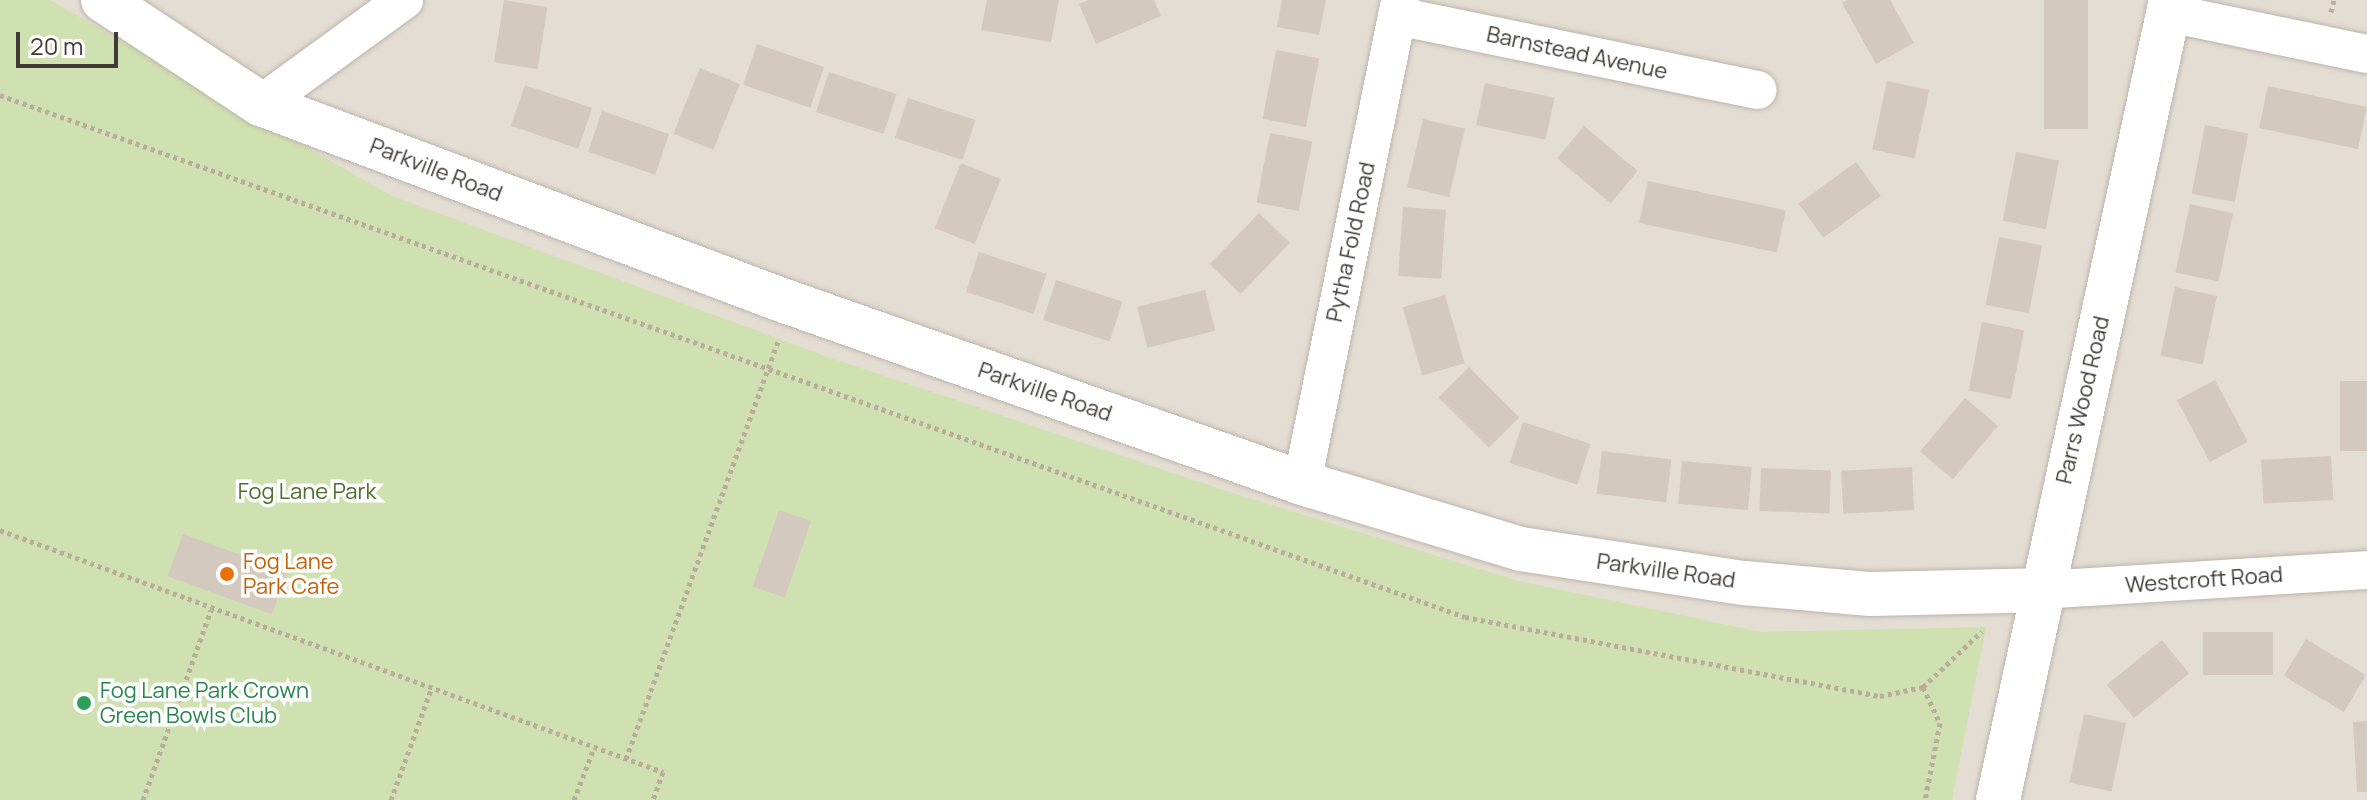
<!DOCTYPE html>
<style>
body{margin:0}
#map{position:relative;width:2367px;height:800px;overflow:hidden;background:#f0ebe4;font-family:Manrope,sans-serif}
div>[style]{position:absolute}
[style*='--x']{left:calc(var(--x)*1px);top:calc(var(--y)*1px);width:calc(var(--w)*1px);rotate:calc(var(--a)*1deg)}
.residential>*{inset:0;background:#e4ddd3;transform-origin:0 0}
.green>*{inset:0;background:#d0e1b1}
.building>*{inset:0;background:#d4c9be;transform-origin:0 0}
.path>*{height:5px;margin-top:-2.5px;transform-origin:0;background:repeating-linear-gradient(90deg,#bbac9b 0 4px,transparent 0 8px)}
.roads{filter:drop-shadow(0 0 2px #bdb5ab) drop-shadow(0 0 2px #bdb5ab)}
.minor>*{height:38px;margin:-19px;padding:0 19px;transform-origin:19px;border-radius:19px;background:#fff}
.tertiary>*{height:44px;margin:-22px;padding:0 22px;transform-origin:22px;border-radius:22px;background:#fff}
.dots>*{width:22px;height:22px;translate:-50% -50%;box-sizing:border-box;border:4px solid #fff;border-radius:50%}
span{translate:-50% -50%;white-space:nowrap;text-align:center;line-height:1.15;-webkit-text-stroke:7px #fff;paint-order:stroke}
.street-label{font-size:22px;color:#423b35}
.park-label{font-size:22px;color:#4d6d2e}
.food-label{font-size:22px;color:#c56008}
.left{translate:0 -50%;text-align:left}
.leisure-label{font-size:22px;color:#27864d}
.scale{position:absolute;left:16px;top:32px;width:102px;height:36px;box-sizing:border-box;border:4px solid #423b35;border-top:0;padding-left:10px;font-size:24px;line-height:28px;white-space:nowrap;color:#423b35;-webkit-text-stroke:6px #fff;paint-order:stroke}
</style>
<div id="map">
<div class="residential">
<i style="left:0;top:0;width:2367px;height:800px"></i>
</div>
<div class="green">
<i style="clip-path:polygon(0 0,50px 0,392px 196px,828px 357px,1236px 494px,1519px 581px,1761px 632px,1986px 627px,1952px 800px,0 800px)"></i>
</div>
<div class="building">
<i style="left:504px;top:0;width:44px;height:63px;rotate:9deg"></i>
<i style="clip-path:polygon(987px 0,1059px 0,1051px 42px,981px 30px)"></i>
<i style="clip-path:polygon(1088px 0,1154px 0,1161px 16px,1096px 44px,1079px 4px)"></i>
<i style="clip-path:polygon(1282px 0,1326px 0,1319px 35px,1277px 27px)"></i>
<i style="clip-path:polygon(1847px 0,1890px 0,1914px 43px,1876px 64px,1842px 3px)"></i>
<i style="left:2044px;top:0;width:44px;height:129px"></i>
<i style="left:757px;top:44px;width:71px;height:43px;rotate:19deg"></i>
<i style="left:1276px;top:50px;width:44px;height:70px;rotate:11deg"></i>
<i style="left:700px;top:68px;width:43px;height:71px;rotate:22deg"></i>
<i style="left:829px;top:72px;width:71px;height:42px;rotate:18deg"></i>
<i style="left:1887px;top:81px;width:43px;height:70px;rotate:12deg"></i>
<i style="left:1485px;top:83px;width:71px;height:43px;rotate:12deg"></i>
<i style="left:525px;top:85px;width:71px;height:43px;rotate:19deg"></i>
<i style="left:2268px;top:86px;width:101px;height:43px;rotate:12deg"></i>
<i style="left:908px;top:98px;width:71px;height:42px;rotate:18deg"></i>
<i style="left:602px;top:111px;width:71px;height:43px;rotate:19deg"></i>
<i style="left:1423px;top:119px;width:43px;height:70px;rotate:13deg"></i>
<i style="left:2205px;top:125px;width:44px;height:70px;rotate:11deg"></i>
<i style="left:1584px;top:126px;width:70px;height:42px;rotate:40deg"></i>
<i style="left:1270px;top:133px;width:43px;height:71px;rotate:11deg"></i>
<i style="left:2016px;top:152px;width:44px;height:70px;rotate:11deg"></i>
<i style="left:1856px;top:162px;width:42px;height:71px;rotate:54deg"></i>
<i style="left:961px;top:163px;width:43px;height:70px;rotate:22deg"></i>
<i style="left:1648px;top:181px;width:141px;height:43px;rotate:12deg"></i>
<i style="left:2190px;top:204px;width:44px;height:70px;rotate:12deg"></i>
<i style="left:1403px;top:207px;width:43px;height:69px;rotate:4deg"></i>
<i style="left:1259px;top:213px;width:43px;height:71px;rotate:44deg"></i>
<i style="left:1999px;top:237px;width:44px;height:69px;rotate:11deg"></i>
<i style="left:979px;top:252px;width:71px;height:42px;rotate:18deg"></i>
<i style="left:1056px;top:280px;width:70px;height:42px;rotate:18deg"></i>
<i style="left:2175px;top:287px;width:43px;height:70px;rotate:12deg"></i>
<i style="left:1205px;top:290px;width:42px;height:70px;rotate:76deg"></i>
<i style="left:1445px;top:295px;width:71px;height:44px;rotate:74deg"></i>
<i style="left:1982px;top:322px;width:43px;height:70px;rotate:11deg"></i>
<i style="left:1469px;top:367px;width:71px;height:43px;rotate:45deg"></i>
<i style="left:2215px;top:380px;width:70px;height:43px;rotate:62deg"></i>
<i style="left:2367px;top:381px;width:70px;height:27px;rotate:90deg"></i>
<i style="left:1965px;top:398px;width:43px;height:70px;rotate:40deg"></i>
<i style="left:1523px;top:422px;width:71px;height:43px;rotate:18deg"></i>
<i style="left:1602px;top:451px;width:70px;height:43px;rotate:7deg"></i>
<i style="left:2331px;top:456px;width:44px;height:70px;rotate:87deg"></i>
<i style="left:1682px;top:461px;width:70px;height:43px;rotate:5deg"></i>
<i style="left:1912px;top:467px;width:43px;height:71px;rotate:87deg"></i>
<i style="left:1761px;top:468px;width:70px;height:43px;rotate:2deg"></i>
<i style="left:779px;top:510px;width:34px;height:81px;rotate:19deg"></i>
<i style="left:183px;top:534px;width:111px;height:45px;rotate:20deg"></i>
<i style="left:2273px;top:632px;width:43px;height:70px;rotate:90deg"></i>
<i style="left:2306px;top:639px;width:70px;height:43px;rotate:31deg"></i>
<i style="left:2162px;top:640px;width:43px;height:71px;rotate:51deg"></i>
<i style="left:2084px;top:714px;width:43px;height:70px;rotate:12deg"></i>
<i style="clip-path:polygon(2367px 721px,2367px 792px,2357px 792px,2353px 722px)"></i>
</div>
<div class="path">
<i style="--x:2331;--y:12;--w:12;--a:-76"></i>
<i style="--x:0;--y:95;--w:1555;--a:19.61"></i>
<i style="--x:1465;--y:617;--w:422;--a:10.8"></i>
<i style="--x:1880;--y:696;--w:44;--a:-11.8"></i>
<i style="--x:1923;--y:687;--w:81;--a:-43.5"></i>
<i style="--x:0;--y:530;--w:706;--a:20.05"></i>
<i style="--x:663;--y:772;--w:30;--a:110"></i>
<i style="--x:1923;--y:687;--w:40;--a:65"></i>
<i style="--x:1940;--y:723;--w:78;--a:101"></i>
<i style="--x:626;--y:759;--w:448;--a:-70"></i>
<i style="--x:143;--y:800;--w:202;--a:-70.3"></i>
<i style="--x:391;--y:800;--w:120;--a:-70.1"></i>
<i style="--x:574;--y:800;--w:56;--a:-69"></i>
</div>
<div class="roads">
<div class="minor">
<i style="--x:2169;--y:13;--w:202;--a:11.7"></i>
<i style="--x:1397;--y:16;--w:368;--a:11.6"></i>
<i style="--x:261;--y:104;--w:177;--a:-36"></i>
<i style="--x:1302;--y:483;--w:493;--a:-78.5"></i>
<i style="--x:2041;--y:590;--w:327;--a:-3.5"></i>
</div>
<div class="tertiary">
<i style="--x:103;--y:0;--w:189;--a:33.4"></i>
<i style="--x:261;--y:104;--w:553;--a:20.63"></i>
<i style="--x:779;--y:299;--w:554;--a:19.38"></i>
<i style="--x:1302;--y:483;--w:229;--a:16.8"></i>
<i style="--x:1521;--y:549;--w:226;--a:8.7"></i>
<i style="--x:1744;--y:583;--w:127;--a:5"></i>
<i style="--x:1871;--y:594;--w:170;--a:-1.3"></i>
<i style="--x:1998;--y:800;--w:818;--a:-77.8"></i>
</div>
</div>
<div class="dots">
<i style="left:227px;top:574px;background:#e8710a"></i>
<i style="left:84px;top:703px;background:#2e9e5b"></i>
</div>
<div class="street-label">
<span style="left:1577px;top:53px;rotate:12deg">Barnstead Avenue</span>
<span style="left:436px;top:170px;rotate:21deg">Parkville Road</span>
<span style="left:1351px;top:242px;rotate:-78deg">Pytha Fold Road</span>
<span style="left:1045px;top:392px;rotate:19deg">Parkville Road</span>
<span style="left:2083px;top:400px;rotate:-77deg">Parrs Wood Road</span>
<span style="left:1666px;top:571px;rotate:8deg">Parkville Road</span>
<span style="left:2204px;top:580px;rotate:-4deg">Westcroft Road</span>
</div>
<div class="park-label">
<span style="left:307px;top:492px">Fog Lane Park</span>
</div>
<div class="food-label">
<span class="left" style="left:243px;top:574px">Fog Lane<br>Park Cafe</span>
</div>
<div class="leisure-label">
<span class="left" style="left:100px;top:703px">Fog Lane Park Crown<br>Green Bowls Club</span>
</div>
<div class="scale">20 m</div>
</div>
